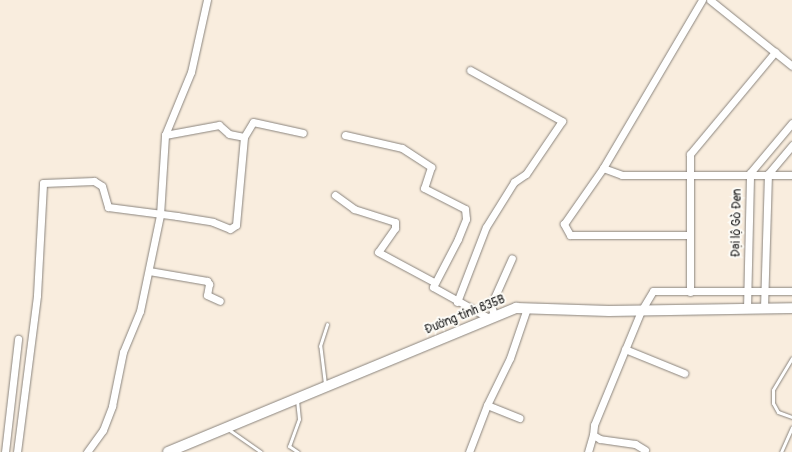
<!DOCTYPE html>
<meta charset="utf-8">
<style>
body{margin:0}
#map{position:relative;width:792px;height:452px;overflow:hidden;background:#f9edde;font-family:Pangolin,sans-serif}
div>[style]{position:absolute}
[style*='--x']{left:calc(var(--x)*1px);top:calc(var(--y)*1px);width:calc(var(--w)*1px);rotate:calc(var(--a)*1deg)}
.roads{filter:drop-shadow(0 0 1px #8a847d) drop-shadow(0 0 1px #8a847d)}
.service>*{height:3px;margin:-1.5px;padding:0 1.5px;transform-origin:1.5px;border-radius:1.5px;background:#fff}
.minor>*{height:7px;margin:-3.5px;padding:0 3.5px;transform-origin:3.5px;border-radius:3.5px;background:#fff}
.secondary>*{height:10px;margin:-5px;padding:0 5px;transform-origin:5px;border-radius:5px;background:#fff}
span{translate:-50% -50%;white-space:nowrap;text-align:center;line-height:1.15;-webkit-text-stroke:4px #fdfcf7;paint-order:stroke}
.street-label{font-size:12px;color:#1c1c1c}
</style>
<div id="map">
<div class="roads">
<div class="service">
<i style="--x:792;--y:358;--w:37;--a:121"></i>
<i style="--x:773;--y:390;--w:13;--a:90"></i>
<i style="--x:773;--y:403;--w:10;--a:61"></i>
<i style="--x:778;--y:412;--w:15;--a:20"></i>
<i style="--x:325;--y:384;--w:38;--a:-97"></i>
<i style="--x:320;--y:346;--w:23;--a:-72"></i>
<i style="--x:297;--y:400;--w:19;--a:84"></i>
<i style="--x:299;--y:419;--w:29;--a:110"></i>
<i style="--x:289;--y:446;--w:11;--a:34"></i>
<i style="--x:228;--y:429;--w:40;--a:34.9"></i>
<i style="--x:781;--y:452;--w:27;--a:-66"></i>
</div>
<div class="minor">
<i style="--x:710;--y:0;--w:105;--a:38.8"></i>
<i style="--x:165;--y:135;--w:55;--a:-10.5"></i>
<i style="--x:219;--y:125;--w:13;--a:42"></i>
<i style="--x:229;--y:134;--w:15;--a:11"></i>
<i style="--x:244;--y:137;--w:17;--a:-59"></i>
<i style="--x:253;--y:122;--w:51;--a:12.4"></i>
<i style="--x:345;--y:135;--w:58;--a:12.8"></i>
<i style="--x:402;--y:148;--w:35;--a:33"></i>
<i style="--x:431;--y:167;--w:22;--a:108"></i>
<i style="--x:424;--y:188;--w:46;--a:27.1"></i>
<i style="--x:465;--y:209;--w:10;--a:84"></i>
<i style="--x:466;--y:219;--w:22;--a:112"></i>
<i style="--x:458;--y:239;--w:54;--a:117.5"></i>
<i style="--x:433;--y:287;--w:64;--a:29"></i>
<i style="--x:603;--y:168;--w:20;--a:20"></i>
<i style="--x:622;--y:175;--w:170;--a:0"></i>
<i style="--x:335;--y:195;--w:24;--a:36"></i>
<i style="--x:354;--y:209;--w:43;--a:17.6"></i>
<i style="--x:395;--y:222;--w:6;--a:90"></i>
<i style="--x:395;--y:228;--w:29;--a:125"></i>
<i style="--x:378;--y:252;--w:64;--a:28.2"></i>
<i style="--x:690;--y:235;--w:120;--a:180"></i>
<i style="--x:570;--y:235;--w:13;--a:-119"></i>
<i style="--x:564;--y:224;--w:68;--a:-55.1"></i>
<i style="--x:603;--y:168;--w:195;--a:-59.5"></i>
<i style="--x:149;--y:271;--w:59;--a:9.8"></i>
<i style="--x:207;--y:281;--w:4;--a:56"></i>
<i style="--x:209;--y:284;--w:11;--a:100"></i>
<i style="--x:207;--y:295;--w:14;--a:25"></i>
<i style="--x:690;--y:292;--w:138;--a:-90"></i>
<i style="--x:690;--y:154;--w:133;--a:-50.2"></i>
<i style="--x:457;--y:302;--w:80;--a:-68.9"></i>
<i style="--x:486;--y:227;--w:53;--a:-58.1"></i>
<i style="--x:514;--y:182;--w:14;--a:-34"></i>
<i style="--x:526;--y:174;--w:64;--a:-55.8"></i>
<i style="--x:562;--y:121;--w:105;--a:-151"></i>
<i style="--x:764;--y:308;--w:134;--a:-88.3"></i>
<i style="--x:768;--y:174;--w:38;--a:-50"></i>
<i style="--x:747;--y:309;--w:136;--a:-88.7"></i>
<i style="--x:750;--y:173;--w:65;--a:-50"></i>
<i style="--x:494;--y:315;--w:10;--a:-107"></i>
<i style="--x:491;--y:305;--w:51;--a:-65.9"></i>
<i style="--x:625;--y:349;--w:64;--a:22.1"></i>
<i style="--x:487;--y:405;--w:35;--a:22"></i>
<i style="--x:645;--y:450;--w:12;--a:-149"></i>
<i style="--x:635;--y:444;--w:35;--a:-172"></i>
<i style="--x:600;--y:439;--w:8;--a:-150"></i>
<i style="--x:593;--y:435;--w:10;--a:-84"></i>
<i style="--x:594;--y:425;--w:123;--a:-67.6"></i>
<i style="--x:641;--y:311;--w:23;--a:-59"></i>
<i style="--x:653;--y:291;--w:139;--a:0"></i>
<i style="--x:5;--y:452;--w:114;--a:-83.4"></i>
<i style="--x:17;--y:452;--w:158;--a:-82.7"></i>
<i style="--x:37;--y:295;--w:112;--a:-86.9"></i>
<i style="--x:43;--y:183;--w:51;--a:-2.2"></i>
<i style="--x:94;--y:181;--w:9;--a:32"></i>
<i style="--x:102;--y:186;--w:22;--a:74"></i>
<i style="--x:108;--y:207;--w:70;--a:7.4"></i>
<i style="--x:177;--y:216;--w:36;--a:9"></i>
<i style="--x:213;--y:222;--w:18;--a:22"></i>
<i style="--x:230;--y:229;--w:7;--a:-34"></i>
<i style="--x:236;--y:225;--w:88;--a:-84.8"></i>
<i style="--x:87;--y:452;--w:27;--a:-54"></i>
<i style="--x:103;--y:430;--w:26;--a:-69"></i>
<i style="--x:112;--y:406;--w:55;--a:-78.5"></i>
<i style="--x:123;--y:352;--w:44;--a:-67.5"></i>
<i style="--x:140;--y:311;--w:98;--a:-78.2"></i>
<i style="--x:160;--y:215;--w:80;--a:-86.4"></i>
<i style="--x:165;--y:135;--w:68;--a:-67.6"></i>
<i style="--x:191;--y:72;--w:74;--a:-77.5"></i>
<i style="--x:469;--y:452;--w:50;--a:-69"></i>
<i style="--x:487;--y:405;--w:52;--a:-63.9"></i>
<i style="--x:510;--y:358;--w:53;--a:-71.2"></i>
<i style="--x:588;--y:452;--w:18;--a:-74"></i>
</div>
<div class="secondary">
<i style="--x:168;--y:452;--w:377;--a:-22.5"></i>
<i style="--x:516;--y:308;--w:93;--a:1.8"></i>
<i style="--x:609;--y:311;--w:183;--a:-0.9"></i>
</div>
</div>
<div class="street-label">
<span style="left:737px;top:223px;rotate:-89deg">Đại lộ Gò Đen</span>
<span style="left:465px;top:315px;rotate:-22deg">Đường tỉnh 835B</span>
</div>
</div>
